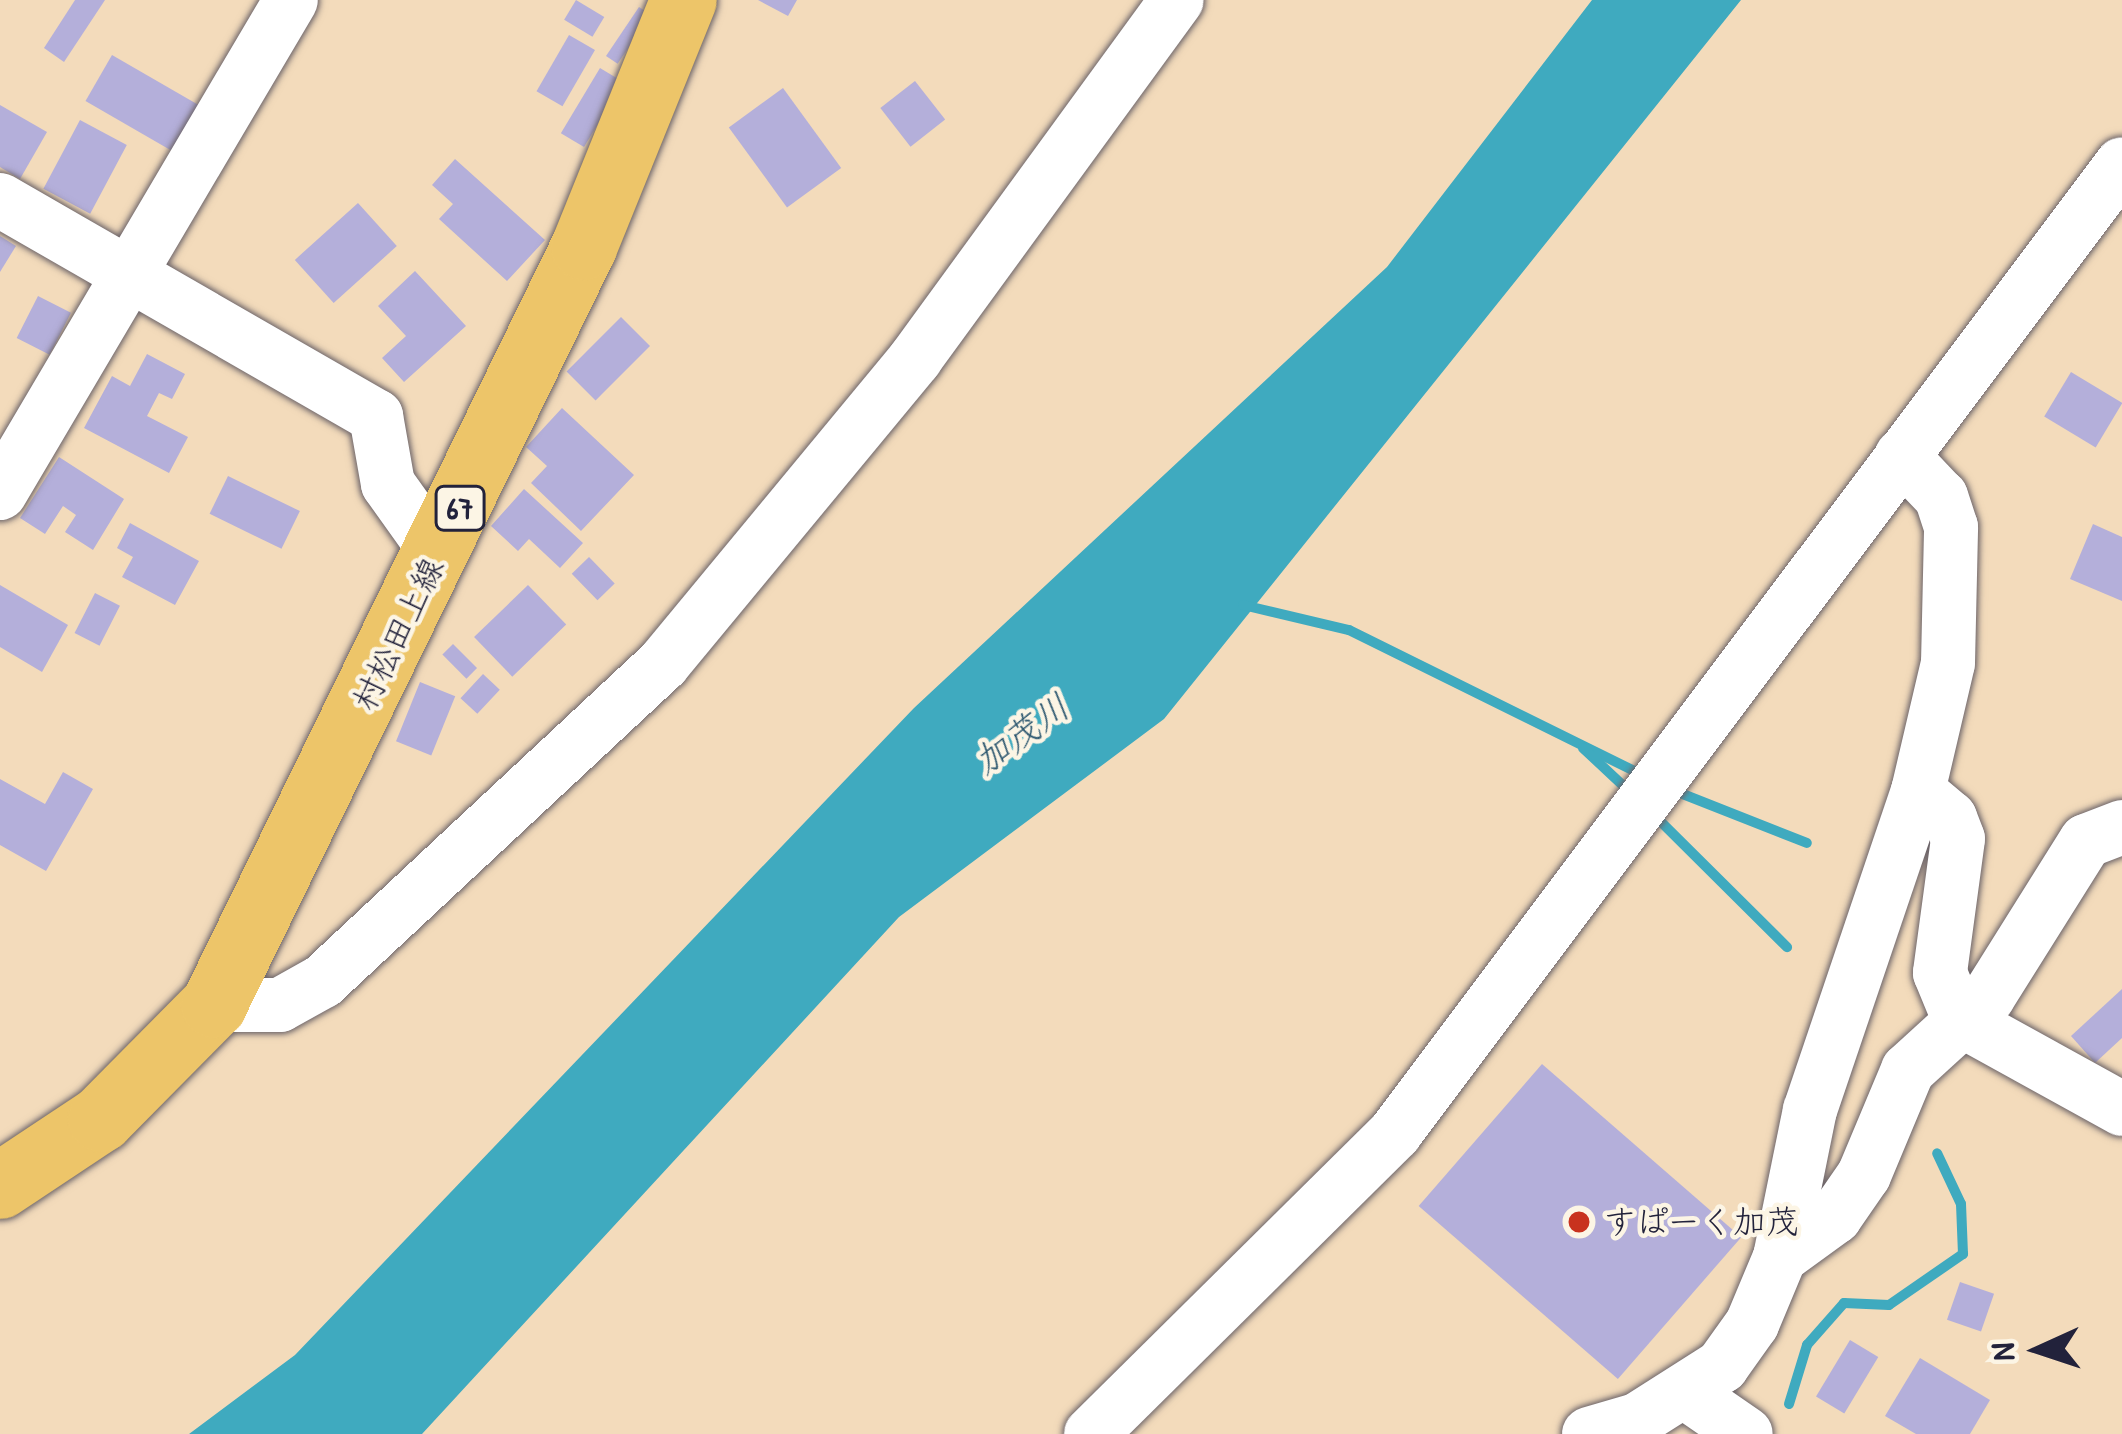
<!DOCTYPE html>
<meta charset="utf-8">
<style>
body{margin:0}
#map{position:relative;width:2122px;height:1434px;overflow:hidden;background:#f3dbbb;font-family:"Patrick Hand","Klee One",sans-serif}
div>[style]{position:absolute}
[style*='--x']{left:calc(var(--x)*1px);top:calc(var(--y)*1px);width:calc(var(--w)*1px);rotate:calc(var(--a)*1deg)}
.water>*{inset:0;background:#3faabf}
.stream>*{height:10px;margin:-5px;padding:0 5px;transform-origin:5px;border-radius:5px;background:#3faabf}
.building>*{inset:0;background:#b4afda;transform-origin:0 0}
.roads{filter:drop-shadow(0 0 3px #6b6368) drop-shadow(0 0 3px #6b6368)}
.minor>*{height:54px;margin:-27px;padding:0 27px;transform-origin:27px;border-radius:27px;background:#fff}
.major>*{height:66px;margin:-33px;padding:0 33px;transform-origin:33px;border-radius:33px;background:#edc569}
.dots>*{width:33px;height:33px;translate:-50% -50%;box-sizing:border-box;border:6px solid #fcf5e5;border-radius:50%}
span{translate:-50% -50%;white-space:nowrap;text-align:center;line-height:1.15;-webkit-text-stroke:9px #fcf5e5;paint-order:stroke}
.shield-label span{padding:3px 9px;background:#fcf5e5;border:3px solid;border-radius:9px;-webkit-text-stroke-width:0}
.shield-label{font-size:30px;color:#22223b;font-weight:700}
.street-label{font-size:33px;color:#22223b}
.poi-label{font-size:33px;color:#22223b}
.left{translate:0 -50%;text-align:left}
.water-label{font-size:36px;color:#2e5870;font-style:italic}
.north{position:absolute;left:1978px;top:1290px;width:120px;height:120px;-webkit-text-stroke:9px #fcf5e5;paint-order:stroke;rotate:267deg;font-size:33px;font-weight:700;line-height:48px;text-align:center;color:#22223b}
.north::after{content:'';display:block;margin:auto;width:42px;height:54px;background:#22223b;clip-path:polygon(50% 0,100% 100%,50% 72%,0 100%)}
</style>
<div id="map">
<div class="water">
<i style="clip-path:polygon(1592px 0,1741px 0,1164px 719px,899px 917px,422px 1434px,189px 1434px,295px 1355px,914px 708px,1387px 267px)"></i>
</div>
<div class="stream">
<i style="--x:1243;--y:605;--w:109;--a:13.3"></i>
<i style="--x:1349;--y:630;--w:328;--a:26.3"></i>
<i style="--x:1583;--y:748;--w:66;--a:43.2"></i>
<i style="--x:1670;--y:789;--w:147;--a:21.5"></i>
<i style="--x:1653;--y:814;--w:189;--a:44.8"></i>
<i style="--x:1789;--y:1404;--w:62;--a:-73"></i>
<i style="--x:1807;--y:1345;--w:56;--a:-48.6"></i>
<i style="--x:1844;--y:1303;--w:45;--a:2.5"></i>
<i style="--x:1889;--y:1305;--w:90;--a:-34.6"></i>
<i style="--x:1963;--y:1254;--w:50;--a:-92.3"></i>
<i style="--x:1961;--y:1204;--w:56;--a:-115.2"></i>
</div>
<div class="building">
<i style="clip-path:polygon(75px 0,105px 0,64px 62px,44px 48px)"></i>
<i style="left:576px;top:0;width:33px;height:23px;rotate:31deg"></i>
<i style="clip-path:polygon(758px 0,797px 0,788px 16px)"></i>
<i style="left:639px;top:7px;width:14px;height:59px;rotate:34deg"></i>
<i style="left:569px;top:35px;width:30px;height:65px;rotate:30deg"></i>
<i style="left:112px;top:55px;width:101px;height:53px;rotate:30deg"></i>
<i style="left:600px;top:68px;width:27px;height:76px;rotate:31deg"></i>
<i style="left:915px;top:81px;width:49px;height:44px;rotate:52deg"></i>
<i style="left:783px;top:88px;width:99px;height:67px;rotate:54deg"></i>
<i style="clip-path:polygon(0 105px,47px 132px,20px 179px,0 167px)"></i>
<i style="left:80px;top:120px;width:53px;height:78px;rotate:28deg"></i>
<i style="clip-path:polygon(455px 159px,545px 240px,507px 281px,439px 219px,453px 204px,432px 185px)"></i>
<i style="left:358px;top:203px;width:58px;height:85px;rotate:48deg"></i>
<i style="clip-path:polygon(0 236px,16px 246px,0 272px)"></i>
<i style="clip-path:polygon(415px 271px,466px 326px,404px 382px,382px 358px,406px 336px,378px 306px)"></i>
<i style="left:38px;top:296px;width:37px;height:47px;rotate:27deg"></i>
<i style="left:621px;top:317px;width:41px;height:77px;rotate:45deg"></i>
<i style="clip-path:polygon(147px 354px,185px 374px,172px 399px,159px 393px,147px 416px,188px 437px,169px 473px,84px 428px,112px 376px,130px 386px)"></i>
<i style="left:2071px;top:372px;width:60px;height:52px;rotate:31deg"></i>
<i style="clip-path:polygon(562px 408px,634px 475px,581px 531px,531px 483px,547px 466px,526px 447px)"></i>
<i style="clip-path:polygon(59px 457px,124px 499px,93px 550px,65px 532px,76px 515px,63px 506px,45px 534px,20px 518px)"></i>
<i style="left:228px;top:476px;width:80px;height:42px;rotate:26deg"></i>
<i style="clip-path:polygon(524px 489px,583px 543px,560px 568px,529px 539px,518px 551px,491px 526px)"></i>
<i style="clip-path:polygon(130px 523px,199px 561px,175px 605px,122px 577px,133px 557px,117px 548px)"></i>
<i style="clip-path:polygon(2093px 524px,2122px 537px,2122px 601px,2070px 579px)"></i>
<i style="left:589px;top:557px;width:37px;height:24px;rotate:46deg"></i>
<i style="clip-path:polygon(0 585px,68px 625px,42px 672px,0 647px)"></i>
<i style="left:528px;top:585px;width:55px;height:75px;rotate:46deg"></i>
<i style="left:95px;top:593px;width:28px;height:45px;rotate:27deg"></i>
<i style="left:453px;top:644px;width:34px;height:15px;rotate:45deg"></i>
<i style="left:483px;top:674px;width:23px;height:33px;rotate:43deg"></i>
<i style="left:420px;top:682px;width:38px;height:64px;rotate:22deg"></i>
<i style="clip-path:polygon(63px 772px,93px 789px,46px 871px,0 845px,0 779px,45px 804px)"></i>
<i style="clip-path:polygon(2122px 989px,2122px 1038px,2095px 1063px,2071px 1036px)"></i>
<i style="left:1542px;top:1064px;width:264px;height:188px;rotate:41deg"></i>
<i style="left:1960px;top:1282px;width:36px;height:40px;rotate:19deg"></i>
<i style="left:1850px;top:1340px;width:33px;height:66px;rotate:31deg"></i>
<i style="clip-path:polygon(1920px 1358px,1990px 1400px,1970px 1434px,1916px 1434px,1885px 1416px)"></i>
</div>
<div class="roads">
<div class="minor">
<i style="--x:0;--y:200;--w:434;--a:29.9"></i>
<i style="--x:376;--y:416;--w:69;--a:80"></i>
<i style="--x:388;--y:484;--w:86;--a:54.5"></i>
<i style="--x:0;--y:493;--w:572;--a:-59.45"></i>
<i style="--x:1918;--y:791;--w:42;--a:40.2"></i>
<i style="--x:1950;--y:818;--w:22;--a:69"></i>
<i style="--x:1958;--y:839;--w:135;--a:97.7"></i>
<i style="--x:1940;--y:973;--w:50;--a:67.6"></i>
<i style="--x:1959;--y:1019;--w:186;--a:28.9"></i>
<i style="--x:214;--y:1005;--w:66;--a:0"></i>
<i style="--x:280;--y:1005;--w:49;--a:-29.2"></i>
<i style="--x:323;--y:981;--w:465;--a:-43"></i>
<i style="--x:663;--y:664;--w:396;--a:-50.4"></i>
<i style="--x:915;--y:359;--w:444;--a:-53.9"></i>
<i style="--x:1780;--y:1257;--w:68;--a:-36"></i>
<i style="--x:1835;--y:1217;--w:51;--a:-55.4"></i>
<i style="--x:1864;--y:1175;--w:114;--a:-67.3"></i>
<i style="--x:1908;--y:1070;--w:108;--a:-42.4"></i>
<i style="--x:1988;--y:997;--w:184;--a:-57.9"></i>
<i style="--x:2086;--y:841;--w:39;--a:-21"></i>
<i style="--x:1688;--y:1394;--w:70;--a:34.6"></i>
<i style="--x:1091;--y:1434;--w:428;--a:-44.7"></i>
<i style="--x:1395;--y:1133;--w:1211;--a:-53.12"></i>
<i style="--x:1589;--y:1434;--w:50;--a:-16.3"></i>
<i style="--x:1637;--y:1420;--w:101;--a:-32.4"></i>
<i style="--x:1722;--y:1366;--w:52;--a:-54.5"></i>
<i style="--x:1752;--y:1324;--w:73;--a:-67.3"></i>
<i style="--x:1780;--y:1257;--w:150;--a:-78.5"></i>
<i style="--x:1810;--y:1110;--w:337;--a:-71.3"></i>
<i style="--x:1918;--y:791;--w:131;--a:-76.8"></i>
<i style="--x:1948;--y:663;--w:136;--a:-88.7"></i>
<i style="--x:1951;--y:527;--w:32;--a:-108"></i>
<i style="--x:1941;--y:497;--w:57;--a:-133.6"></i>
</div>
<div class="major">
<i style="--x:0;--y:1186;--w:121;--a:-33.6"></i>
<i style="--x:101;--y:1119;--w:161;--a:-45.3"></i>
<i style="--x:214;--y:1005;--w:843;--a:-63.98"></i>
<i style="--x:584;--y:247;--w:266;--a:-68"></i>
</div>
</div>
<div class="dots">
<i style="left:1579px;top:1222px;background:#c8321e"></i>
</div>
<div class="shield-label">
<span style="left:460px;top:508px">67</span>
</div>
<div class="street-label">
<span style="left:398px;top:634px;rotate:-64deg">村松田上線</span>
</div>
<div class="poi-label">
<span class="left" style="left:1603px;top:1222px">すぱーく加茂</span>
</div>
<div class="water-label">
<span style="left:1021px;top:733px;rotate:-36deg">加茂川</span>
</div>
<div class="north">N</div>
</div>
